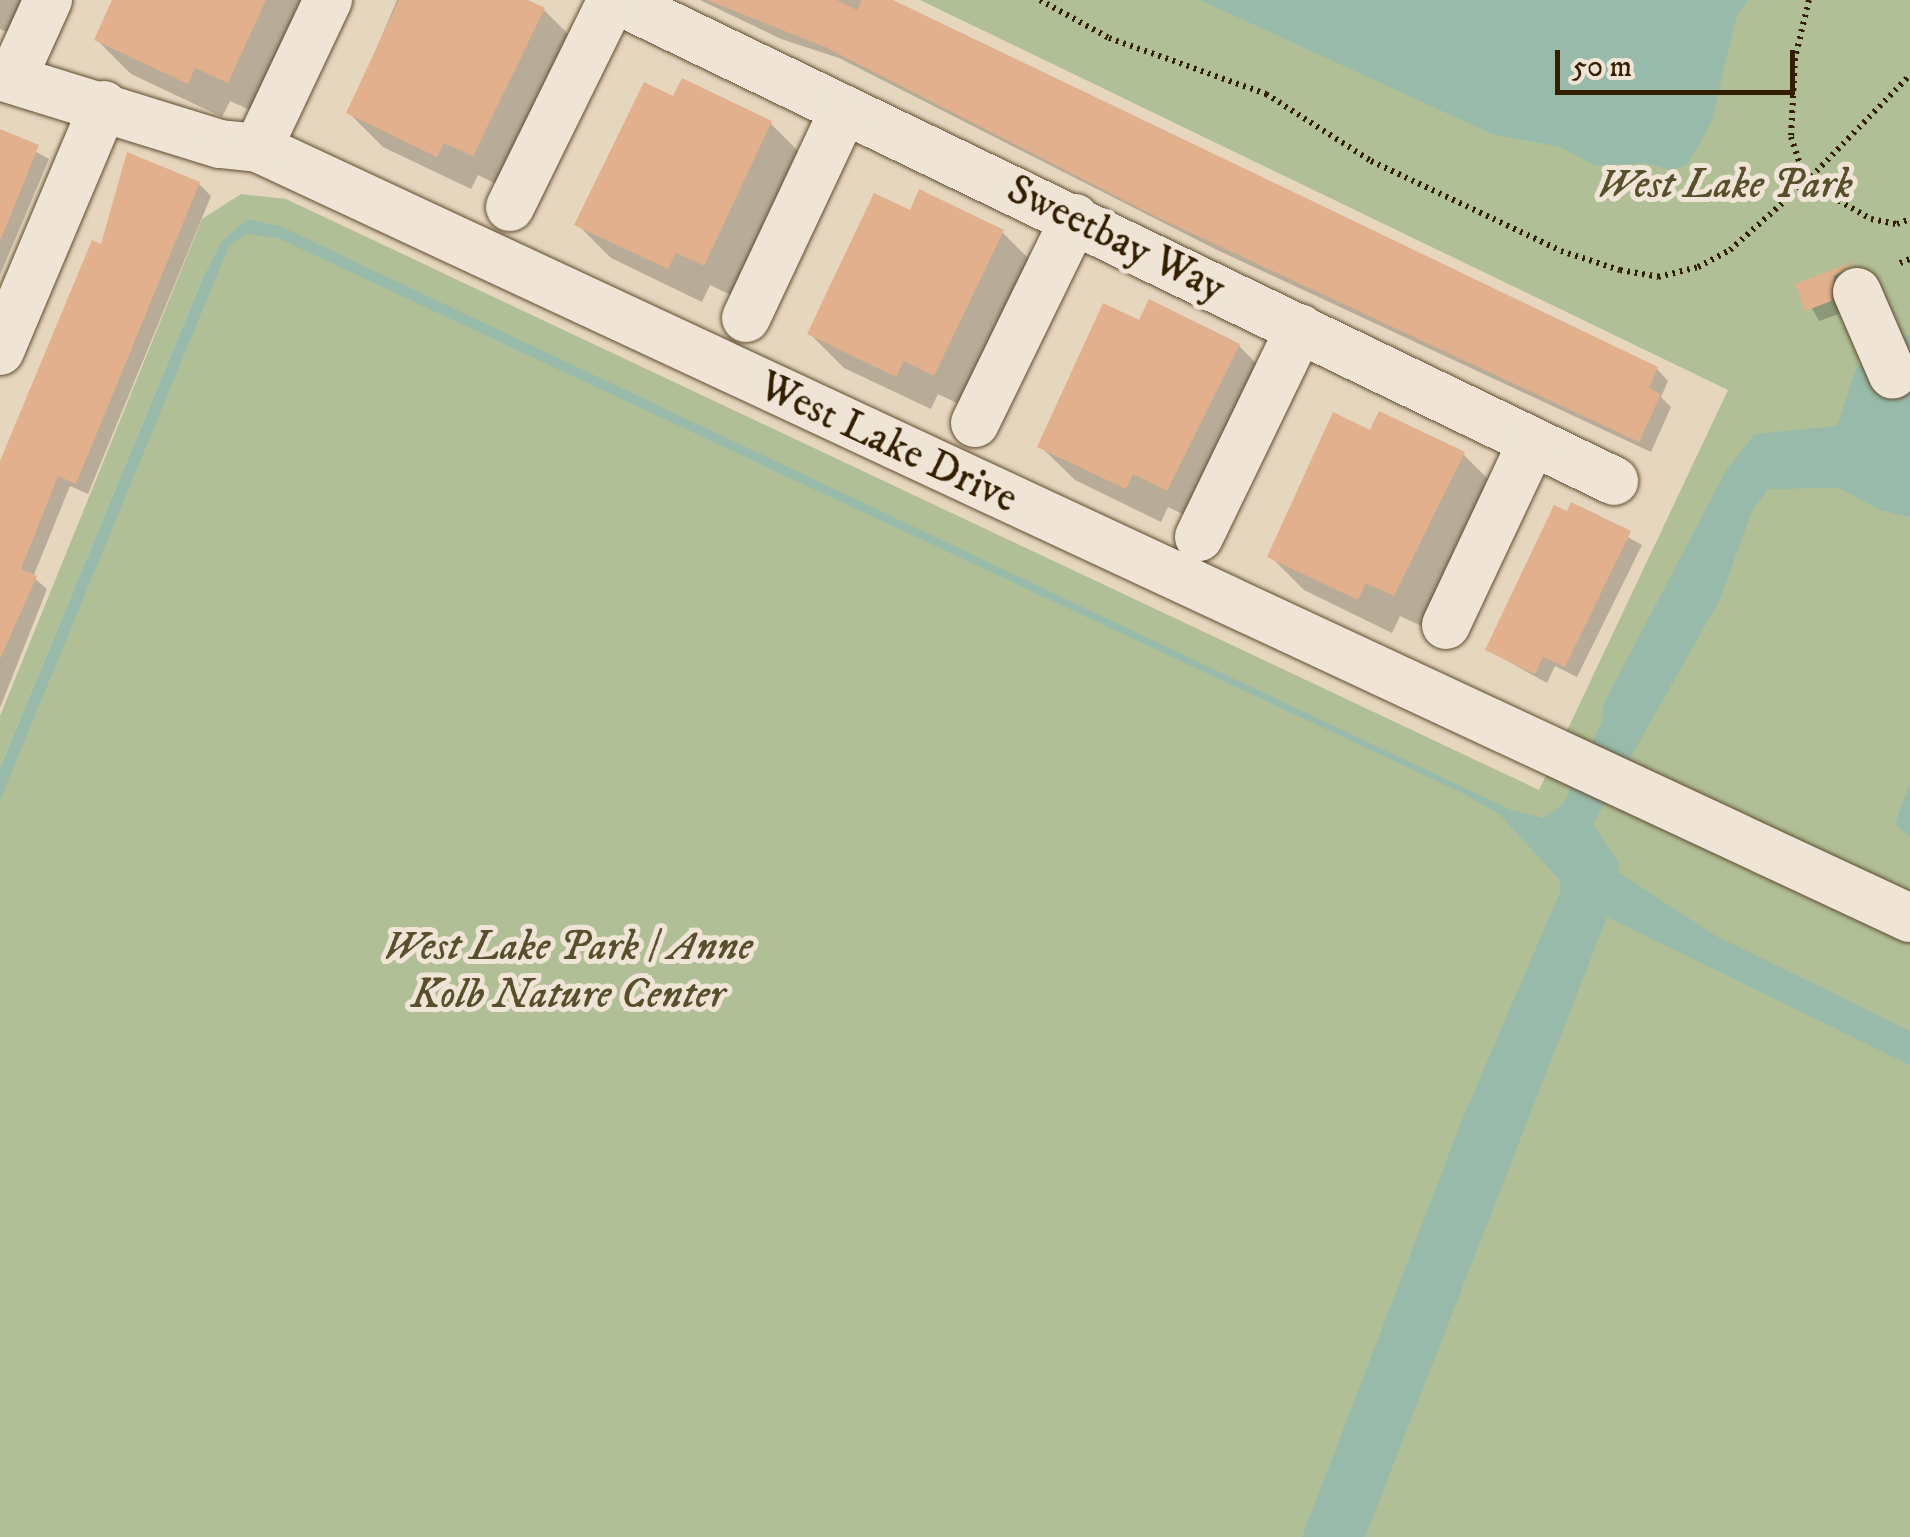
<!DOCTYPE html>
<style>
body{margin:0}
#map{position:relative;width:1910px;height:1537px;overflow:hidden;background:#e6d6be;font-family:"IM FELL DW Pica",serif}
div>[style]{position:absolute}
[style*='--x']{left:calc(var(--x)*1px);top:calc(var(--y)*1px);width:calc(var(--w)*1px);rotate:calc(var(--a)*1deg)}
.green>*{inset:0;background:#b0bf96}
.water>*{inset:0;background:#97baab}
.shadow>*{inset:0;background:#0003}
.building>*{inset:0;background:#e2b08c}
.path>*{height:6px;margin-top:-3px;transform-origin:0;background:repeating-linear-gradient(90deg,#331f00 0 2.5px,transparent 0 7.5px)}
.roads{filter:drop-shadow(0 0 2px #604d30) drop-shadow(0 0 2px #604d30)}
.minor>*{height:48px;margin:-24px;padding:0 24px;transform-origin:24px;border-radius:24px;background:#efe4d5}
span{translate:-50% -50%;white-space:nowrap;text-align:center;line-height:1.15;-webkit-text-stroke:10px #efe4d5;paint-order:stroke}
.park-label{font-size:42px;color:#584f2d;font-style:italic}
.street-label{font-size:42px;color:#331f00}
.scale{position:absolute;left:1555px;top:50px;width:240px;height:45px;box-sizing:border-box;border:5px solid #331f00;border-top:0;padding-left:12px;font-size:30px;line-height:35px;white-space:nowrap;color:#331f00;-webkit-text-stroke:8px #efe4d5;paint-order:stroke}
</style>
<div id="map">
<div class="green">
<i style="clip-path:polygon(920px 0,1910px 0,1910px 1537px,0 1537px,0 794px,228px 238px,202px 280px,0 768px,0 716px,202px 219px,241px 194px,286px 199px,1539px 790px,1728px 390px)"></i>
</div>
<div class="water">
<i style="clip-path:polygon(1200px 0,1748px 0,1737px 15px,1711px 123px,1687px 165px,1671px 170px,1644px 163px,1596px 166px,1560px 147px,1492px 134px)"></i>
<i style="clip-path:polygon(248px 219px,282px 227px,1511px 810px,1544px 818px,1564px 803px,1602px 721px,1604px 703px,1727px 469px,1755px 434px,1837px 426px,1856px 368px,1910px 334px,1910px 517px,1880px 510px,1839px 488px,1768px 489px,1752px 511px,1720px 599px,1593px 824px,1619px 863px,1618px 872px,1716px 936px,1910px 1031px,1910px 1065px,1607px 917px,1365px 1537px,1302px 1537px,1462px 1120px,1561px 890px,1559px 879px,1500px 815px,1462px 793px,278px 238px,246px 234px,229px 246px,0 800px,0 768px,202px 280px,222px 241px)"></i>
<i style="clip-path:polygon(1910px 782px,1910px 837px,1895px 824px)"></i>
</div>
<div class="shadow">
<i style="clip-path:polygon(0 0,24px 0,11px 34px,0 29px)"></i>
<i style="clip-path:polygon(116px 0,316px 0,263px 116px,230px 101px,222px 117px,131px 74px,97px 40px)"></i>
<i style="clip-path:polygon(397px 0,523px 0,544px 10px,578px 44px,507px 189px,478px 175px,471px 189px,383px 147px,349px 113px)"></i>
<i style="clip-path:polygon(700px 0,889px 0,1657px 369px,1668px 381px,1661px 397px,1671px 407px,1651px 452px,1215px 249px,839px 58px,781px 39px)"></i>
<i style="clip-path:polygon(674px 99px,770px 123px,804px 157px,739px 299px,710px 285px,702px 302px,611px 258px,577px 224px)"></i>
<i style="clip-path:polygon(0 132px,49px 159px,0 275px)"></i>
<i style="clip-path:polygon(199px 184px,211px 196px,88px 494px,70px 486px,33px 577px,47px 589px,0 708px,0 467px,103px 247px)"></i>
<i style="clip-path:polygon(1002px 232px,1036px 266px,969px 409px,938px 394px,931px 409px,844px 368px,810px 334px)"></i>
<i style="clip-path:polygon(1857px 268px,1867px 277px,1842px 313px,1819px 321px,1799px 285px)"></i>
<i style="clip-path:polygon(1140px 324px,1239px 346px,1273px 380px,1201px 523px,1168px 507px,1161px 522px,1075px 480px,1040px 446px)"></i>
<i style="clip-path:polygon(1371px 433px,1463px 454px,1497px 488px,1428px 629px,1400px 616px,1392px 633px,1304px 590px,1270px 556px)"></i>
<i style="clip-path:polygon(1572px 506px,1642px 545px,1577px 677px,1555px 666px,1547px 683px,1488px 650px)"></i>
</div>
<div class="building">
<i style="clip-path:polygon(112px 0,266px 0,228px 83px,195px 68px,188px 84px,94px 40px)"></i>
<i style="clip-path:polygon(399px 0,528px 0,545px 8px,473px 156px,444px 143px,437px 157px,346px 113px)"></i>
<i style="clip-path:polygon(707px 0,837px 0,857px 10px,862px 0,893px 0,1658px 367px,1649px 388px,1661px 394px,1639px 442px,1155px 216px,825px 47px)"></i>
<i style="clip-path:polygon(682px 78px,772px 121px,704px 266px,676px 253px,668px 269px,574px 225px,644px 82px,673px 96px)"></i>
<i style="clip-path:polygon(0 129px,39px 145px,1px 239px,0 238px)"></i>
<i style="clip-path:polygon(127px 152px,200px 182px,76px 484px,58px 476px,21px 569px,37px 576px,0 659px,0 461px,92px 240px,101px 244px)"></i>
<i style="clip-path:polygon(919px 189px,1004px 230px,934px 376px,904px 361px,896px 377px,807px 334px,874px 193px,910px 210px)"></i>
<i style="clip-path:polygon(1856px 261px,1834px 276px,1831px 301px,1805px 311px,1795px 284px)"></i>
<i style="clip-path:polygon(1149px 299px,1240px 344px,1167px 491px,1133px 474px,1126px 489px,1037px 447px,1103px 303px,1139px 320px)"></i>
<i style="clip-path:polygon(1379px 411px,1465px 452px,1394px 596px,1366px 583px,1358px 600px,1267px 557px,1333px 412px,1370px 430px)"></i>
<i style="clip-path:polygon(1571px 502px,1631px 531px,1565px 667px,1543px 657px,1535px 674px,1485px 650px,1554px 505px,1567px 511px)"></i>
</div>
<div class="path">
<i style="--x:1040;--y:0;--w:79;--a:28.8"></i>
<i style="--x:1109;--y:38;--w:167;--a:19.6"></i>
<i style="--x:1266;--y:94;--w:125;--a:32.5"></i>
<i style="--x:1371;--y:161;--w:210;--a:25.3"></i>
<i style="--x:1561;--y:251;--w:62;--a:17.9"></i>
<i style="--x:1620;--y:270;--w:39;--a:10"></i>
<i style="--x:1658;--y:277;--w:41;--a:-14"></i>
<i style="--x:1698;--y:267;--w:36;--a:-28"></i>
<i style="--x:1730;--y:250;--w:102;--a:-41.8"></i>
<i style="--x:1806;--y:182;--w:75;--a:29.6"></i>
<i style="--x:1871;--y:219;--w:26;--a:11"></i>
<i style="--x:1897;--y:224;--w:14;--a:-21"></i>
<i style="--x:1809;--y:0;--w:60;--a:103.6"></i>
<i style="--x:1795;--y:58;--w:79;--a:92.9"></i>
<i style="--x:1791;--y:137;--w:47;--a:71.6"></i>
<i style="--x:1806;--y:182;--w:149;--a:-45.8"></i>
<i style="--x:1900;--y:263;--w:11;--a:-22"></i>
</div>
<div class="roads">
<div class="minor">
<i style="--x:617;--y:0;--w:1107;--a:25.75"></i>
<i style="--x:0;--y:76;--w:230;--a:17.2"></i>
<i style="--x:220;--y:144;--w:38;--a:6"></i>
<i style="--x:258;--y:148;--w:1823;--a:24.99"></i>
<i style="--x:13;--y:77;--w:85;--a:-65.6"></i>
<i style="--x:258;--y:148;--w:164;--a:-64.7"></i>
<i style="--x:510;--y:207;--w:231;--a:-63.8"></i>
<i style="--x:1857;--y:292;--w:90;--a:66.6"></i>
<i style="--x:746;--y:318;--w:230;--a:-64.8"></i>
<i style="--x:0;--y:351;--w:267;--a:-67.1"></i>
<i style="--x:975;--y:423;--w:228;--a:-64"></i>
<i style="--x:1199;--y:537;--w:232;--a:-64.2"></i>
<i style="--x:1446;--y:625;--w:202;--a:-64.8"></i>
</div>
</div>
<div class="park-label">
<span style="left:1725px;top:185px">West Lake Park</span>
<span style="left:568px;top:971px">West Lake Park / Anne<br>Kolb Nature Center</span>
</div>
<div class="street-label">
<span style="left:1116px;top:239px;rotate:26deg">Sweetbay Way</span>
<span style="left:888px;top:443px;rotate:25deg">West Lake Drive</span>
</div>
<div class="scale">50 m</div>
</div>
